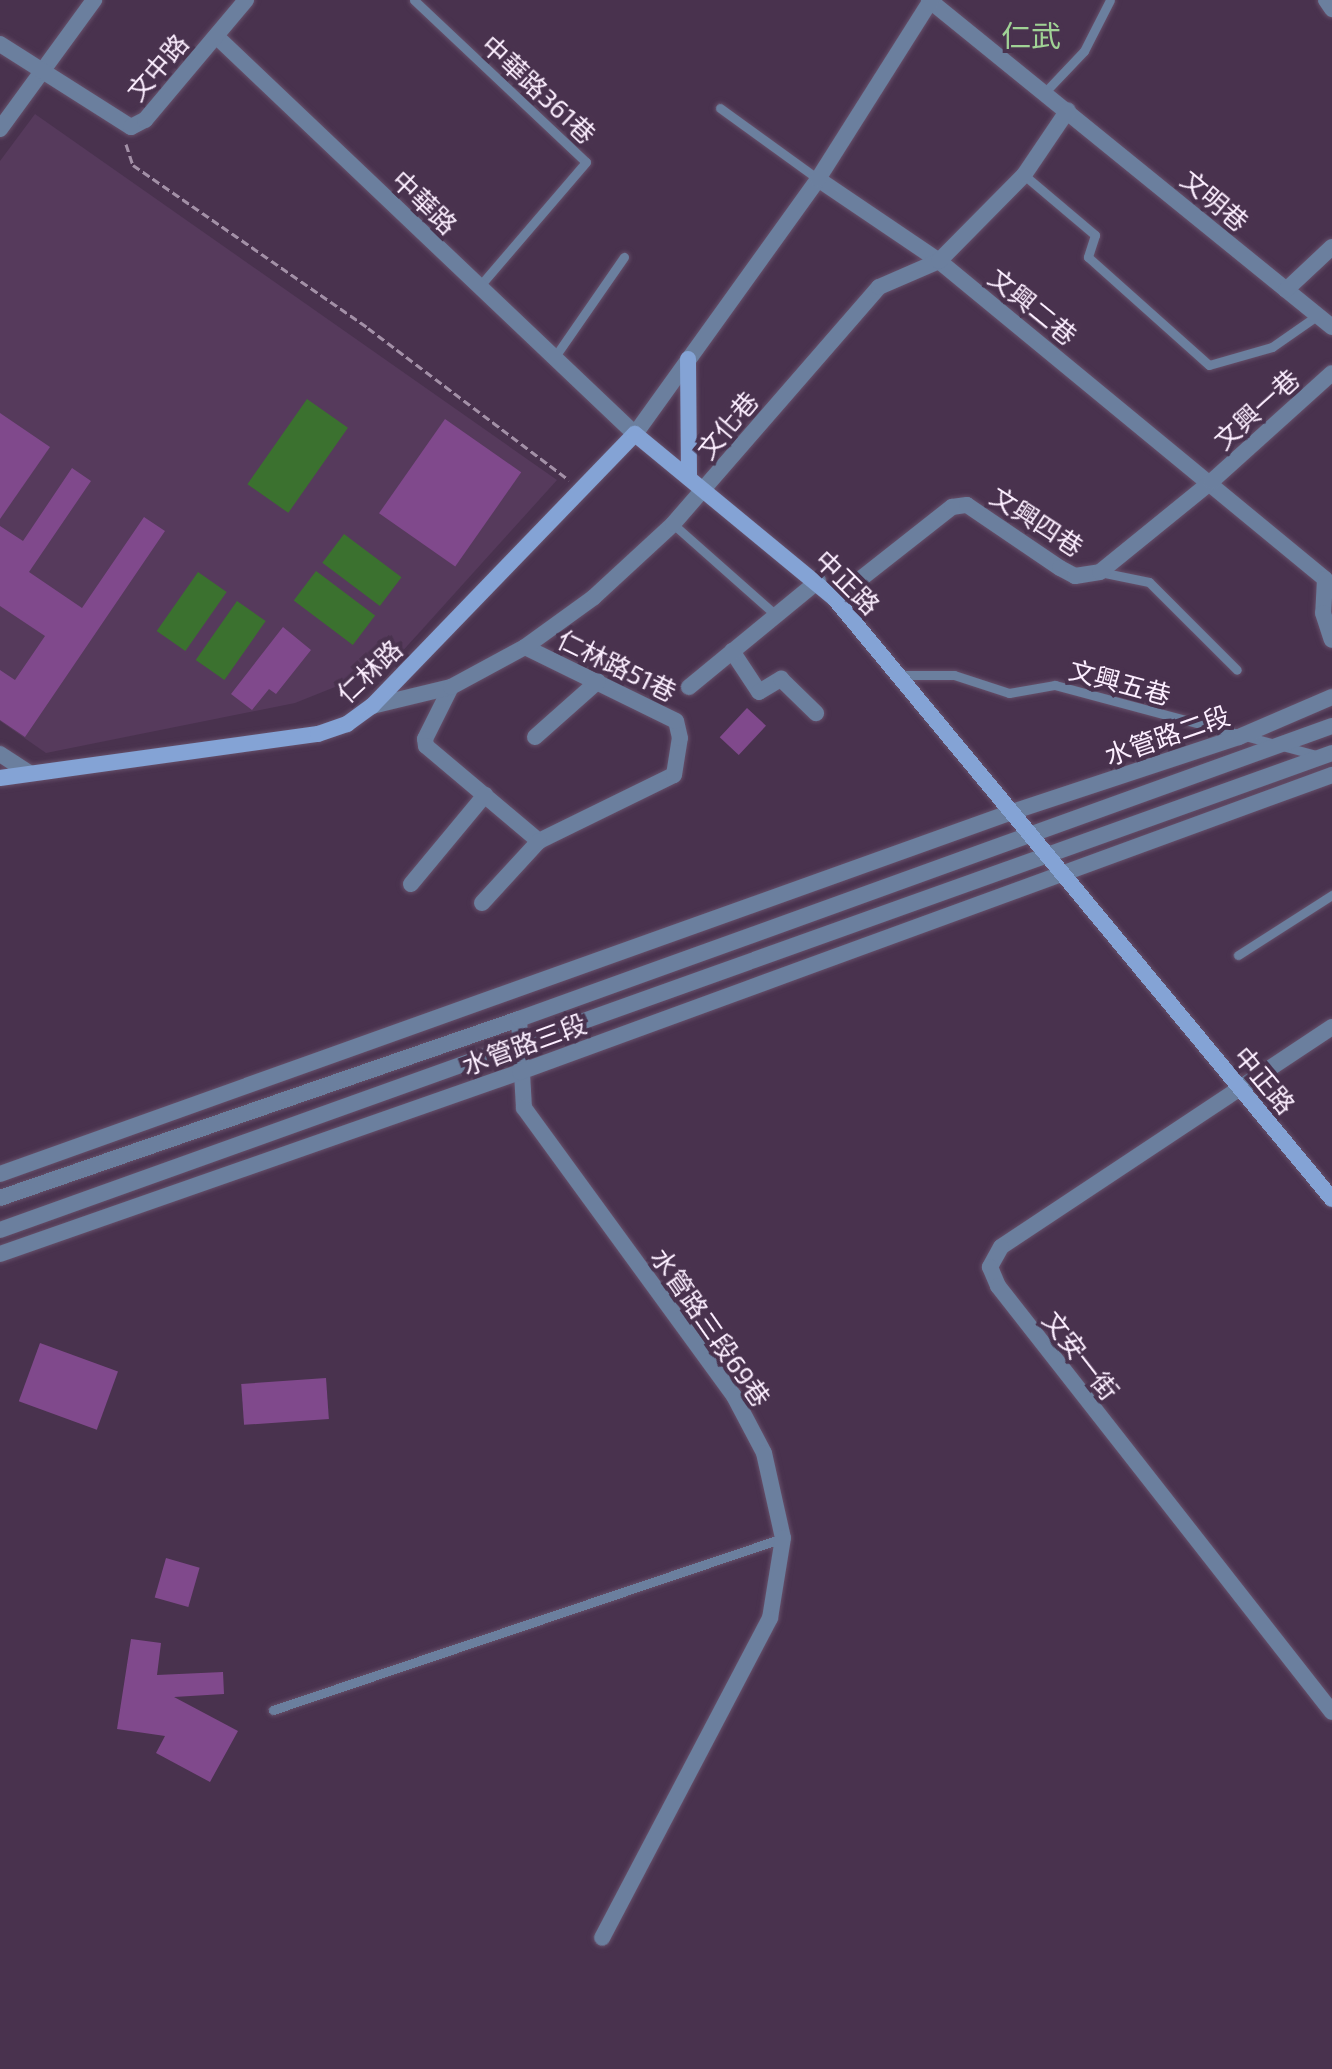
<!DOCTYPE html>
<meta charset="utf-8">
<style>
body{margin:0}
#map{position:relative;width:1332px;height:2069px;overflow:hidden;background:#49324e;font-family:"Exo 2","Noto Sans TC",sans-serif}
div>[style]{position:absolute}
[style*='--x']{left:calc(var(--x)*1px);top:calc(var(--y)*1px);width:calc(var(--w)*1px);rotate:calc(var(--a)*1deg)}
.built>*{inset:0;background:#563a5c}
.green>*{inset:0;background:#3b712f;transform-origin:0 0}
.building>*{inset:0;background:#80498c;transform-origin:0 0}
.path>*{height:3px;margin-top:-1.5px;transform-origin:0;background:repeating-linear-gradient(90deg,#a390a7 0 8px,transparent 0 12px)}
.roads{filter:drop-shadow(0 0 2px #66506a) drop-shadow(0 0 2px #66506a)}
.service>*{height:9px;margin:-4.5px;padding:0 4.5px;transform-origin:4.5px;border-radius:4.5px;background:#6b7f9e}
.minor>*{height:16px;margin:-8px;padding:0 8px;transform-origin:8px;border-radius:8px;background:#6b7f9e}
.tertiary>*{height:16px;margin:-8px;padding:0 8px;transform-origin:8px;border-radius:8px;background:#6b7f9e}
.secondary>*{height:16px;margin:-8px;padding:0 8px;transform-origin:8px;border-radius:8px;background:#84a3d5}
span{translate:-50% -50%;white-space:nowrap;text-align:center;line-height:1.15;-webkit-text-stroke:8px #49324e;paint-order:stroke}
.street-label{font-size:26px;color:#fceeff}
.quarter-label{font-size:30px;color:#a0d295}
</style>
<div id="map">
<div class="built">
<i style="clip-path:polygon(35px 114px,557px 480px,390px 665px,295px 703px,46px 753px,0 721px,0 161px)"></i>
</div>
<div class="green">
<i style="left:307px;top:399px;width:50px;height:104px;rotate:35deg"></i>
<i style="left:344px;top:534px;width:72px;height:36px;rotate:37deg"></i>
<i style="left:316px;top:571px;width:74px;height:37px;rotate:37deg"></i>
<i style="left:198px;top:572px;width:35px;height:72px;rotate:35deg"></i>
<i style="left:237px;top:601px;width:35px;height:72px;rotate:35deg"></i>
</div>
<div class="building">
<i style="clip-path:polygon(0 413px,50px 447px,0 519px)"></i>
<i style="left:445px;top:419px;width:93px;height:115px;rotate:35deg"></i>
<i style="clip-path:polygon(72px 468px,91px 481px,29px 572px,82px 608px,144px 517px,165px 531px,25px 737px,0 720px,0 670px,15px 680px,45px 636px,0 606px,0 526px,23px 541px)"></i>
<i style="clip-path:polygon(283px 627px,311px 650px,276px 694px,269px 689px,252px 710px,231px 694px)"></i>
<i style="left:747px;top:708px;width:26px;height:40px;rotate:43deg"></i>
<i style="left:40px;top:1343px;width:83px;height:62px;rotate:20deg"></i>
<i style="left:326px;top:1378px;width:41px;height:85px;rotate:86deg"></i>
<i style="left:166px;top:1558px;width:35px;height:41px;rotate:16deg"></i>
<i style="clip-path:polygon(131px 1639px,161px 1643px,157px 1675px,223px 1672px,224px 1694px,174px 1697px,238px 1731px,210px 1782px,156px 1753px,165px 1736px,117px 1729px)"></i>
</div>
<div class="path">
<i style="--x:126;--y:144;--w:22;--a:72"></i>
<i style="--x:133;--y:165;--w:286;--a:34.7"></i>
<i style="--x:368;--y:328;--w:252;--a:37.1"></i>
</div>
<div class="roads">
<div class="service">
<i style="--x:414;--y:0;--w:236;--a:43.3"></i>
<i style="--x:586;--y:162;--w:165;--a:130.6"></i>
<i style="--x:1046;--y:91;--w:55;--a:-46.5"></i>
<i style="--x:1084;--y:51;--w:57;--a:-63"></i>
<i style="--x:720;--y:108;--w:121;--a:35.9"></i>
<i style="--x:1024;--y:175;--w:93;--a:40.2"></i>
<i style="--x:1095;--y:235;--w:23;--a:108"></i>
<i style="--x:1088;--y:257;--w:162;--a:41.8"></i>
<i style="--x:1209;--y:365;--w:66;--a:-15.9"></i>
<i style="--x:1272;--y:347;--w:56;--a:-34.8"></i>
<i style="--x:554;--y:358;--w:123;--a:-55.3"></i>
<i style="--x:673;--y:524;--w:137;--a:41.5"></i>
<i style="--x:1100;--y:572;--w:50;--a:11.5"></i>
<i style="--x:1149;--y:582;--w:124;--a:45"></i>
<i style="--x:901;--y:675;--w:53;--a:0"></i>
<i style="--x:954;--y:675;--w:58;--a:18.1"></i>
<i style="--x:1009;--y:693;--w:47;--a:-9.9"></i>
<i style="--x:1055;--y:685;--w:271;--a:15"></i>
<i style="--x:1238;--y:955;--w:112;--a:-32.6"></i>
<i style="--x:273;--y:1710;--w:538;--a:-18.64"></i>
</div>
<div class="minor">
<i style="--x:929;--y:0;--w:519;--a:39.06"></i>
<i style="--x:1326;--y:0;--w:11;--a:56"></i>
<i style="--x:0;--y:129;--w:160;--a:-53.9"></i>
<i style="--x:818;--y:179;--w:146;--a:34.1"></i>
<i style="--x:939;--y:261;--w:500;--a:39.48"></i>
<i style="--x:1325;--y:579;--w:34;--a:93"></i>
<i style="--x:1323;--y:613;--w:28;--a:72"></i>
<i style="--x:1286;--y:290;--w:63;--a:-43.1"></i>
<i style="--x:835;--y:599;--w:149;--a:-38.2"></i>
<i style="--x:952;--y:507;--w:15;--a:-8"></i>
<i style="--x:967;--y:505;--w:112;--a:34.1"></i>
<i style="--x:1060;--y:568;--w:17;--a:28"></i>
<i style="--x:1075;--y:576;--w:25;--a:-9"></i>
<i style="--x:1100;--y:572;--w:144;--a:-39.1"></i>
<i style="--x:1212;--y:481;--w:161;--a:-42"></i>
<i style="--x:732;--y:651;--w:49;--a:56.6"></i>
<i style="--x:759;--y:692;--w:26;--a:-31"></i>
<i style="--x:781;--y:679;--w:49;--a:44.2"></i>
<i style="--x:451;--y:687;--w:58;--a:116.6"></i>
<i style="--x:425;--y:739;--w:7;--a:82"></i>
<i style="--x:426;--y:746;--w:148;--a:40.1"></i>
<i style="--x:539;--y:841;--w:150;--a:-26.1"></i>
<i style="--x:674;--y:775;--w:37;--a:-81"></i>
<i style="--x:680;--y:738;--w:17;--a:-103"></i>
<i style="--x:676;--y:721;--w:168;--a:-153.9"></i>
<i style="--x:689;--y:687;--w:167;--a:-39.4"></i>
<i style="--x:372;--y:706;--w:81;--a:-13.5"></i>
<i style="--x:451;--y:687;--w:84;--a:-28.4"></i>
<i style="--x:525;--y:647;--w:85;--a:-35.9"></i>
<i style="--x:594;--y:597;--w:108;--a:-42.7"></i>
<i style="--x:673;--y:524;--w:314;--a:-49"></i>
<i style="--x:879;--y:287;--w:65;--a:-23.4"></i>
<i style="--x:939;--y:261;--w:121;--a:-45.3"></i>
<i style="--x:1024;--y:175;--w:78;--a:-55.9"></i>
<i style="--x:535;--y:737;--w:84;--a:-41.6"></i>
<i style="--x:0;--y:754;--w:35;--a:33"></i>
<i style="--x:411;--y:884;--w:116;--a:-50.3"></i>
<i style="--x:482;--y:903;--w:84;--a:-47.4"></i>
<i style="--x:519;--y:1019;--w:89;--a:86.8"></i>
<i style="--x:524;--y:1108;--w:356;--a:53.9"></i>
<i style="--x:734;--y:1396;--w:64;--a:62.2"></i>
<i style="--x:764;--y:1453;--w:87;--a:77.4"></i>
<i style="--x:783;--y:1538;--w:81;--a:99.2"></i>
<i style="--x:770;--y:1618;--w:361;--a:117.7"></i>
<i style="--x:1332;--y:1027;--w:397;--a:146.4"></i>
<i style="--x:1001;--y:1247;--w:23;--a:119"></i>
<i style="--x:990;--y:1267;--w:21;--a:67"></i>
<i style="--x:998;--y:1286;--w:541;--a:51.9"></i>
<i style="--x:0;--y:1174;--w:1078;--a:-19.68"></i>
<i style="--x:1015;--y:811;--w:236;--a:-18.3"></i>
<i style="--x:1239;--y:737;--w:101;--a:-23.3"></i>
<i style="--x:0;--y:1254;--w:551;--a:-19.29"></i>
<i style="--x:520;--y:1072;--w:865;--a:-20.09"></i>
</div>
<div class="tertiary">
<i style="--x:216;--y:36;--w:578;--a:43.53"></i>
<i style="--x:635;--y:434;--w:314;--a:-54.3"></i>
<i style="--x:818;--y:179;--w:212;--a:-57.7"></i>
<i style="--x:0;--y:44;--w:155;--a:32.4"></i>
<i style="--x:131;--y:127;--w:16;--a:-27"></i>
<i style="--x:145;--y:120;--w:157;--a:-49.9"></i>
<i style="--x:0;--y:1198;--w:549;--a:-19.03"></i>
<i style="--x:519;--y:1019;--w:864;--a:-19.82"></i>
<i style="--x:0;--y:1230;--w:1415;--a:-19.7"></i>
</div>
<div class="secondary">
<i style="--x:688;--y:359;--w:119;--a:89.5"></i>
<i style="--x:0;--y:778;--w:321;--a:-7.9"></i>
<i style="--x:318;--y:734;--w:31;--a:-19"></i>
<i style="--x:347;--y:724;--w:31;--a:-36"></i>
<i style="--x:372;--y:706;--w:378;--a:-46"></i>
<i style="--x:635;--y:434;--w:259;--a:39.5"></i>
<i style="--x:835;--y:599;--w:779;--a:50.36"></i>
</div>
</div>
<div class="street-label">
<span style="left:157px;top:67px;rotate:-49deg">文中路</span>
<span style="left:539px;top:89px;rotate:43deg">中華路361巷</span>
<span style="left:1215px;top:200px;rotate:40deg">文明巷</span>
<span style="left:425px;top:202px;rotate:44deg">中華路</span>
<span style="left:1033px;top:306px;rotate:39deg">文興二巷</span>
<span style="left:1256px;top:409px;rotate:-42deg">文興一巷</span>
<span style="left:727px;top:425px;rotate:-50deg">文化巷</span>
<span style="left:1037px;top:521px;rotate:33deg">文興四巷</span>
<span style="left:848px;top:582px;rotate:45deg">中正路</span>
<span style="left:617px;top:665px;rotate:26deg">仁林路51巷</span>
<span style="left:369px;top:671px;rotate:-43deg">仁林路</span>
<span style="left:1120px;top:682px;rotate:15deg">文興五巷</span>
<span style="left:1167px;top:735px;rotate:-19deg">水管路二段</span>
<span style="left:524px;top:1044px;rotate:-20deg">水管路三段</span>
<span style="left:1265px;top:1080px;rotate:50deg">中正路</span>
<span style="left:711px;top:1327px;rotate:55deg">水管路三段69巷</span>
<span style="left:1081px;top:1355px;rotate:52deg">文安一街</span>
</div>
<div class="quarter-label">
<span style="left:1031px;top:35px">仁武</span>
</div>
</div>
